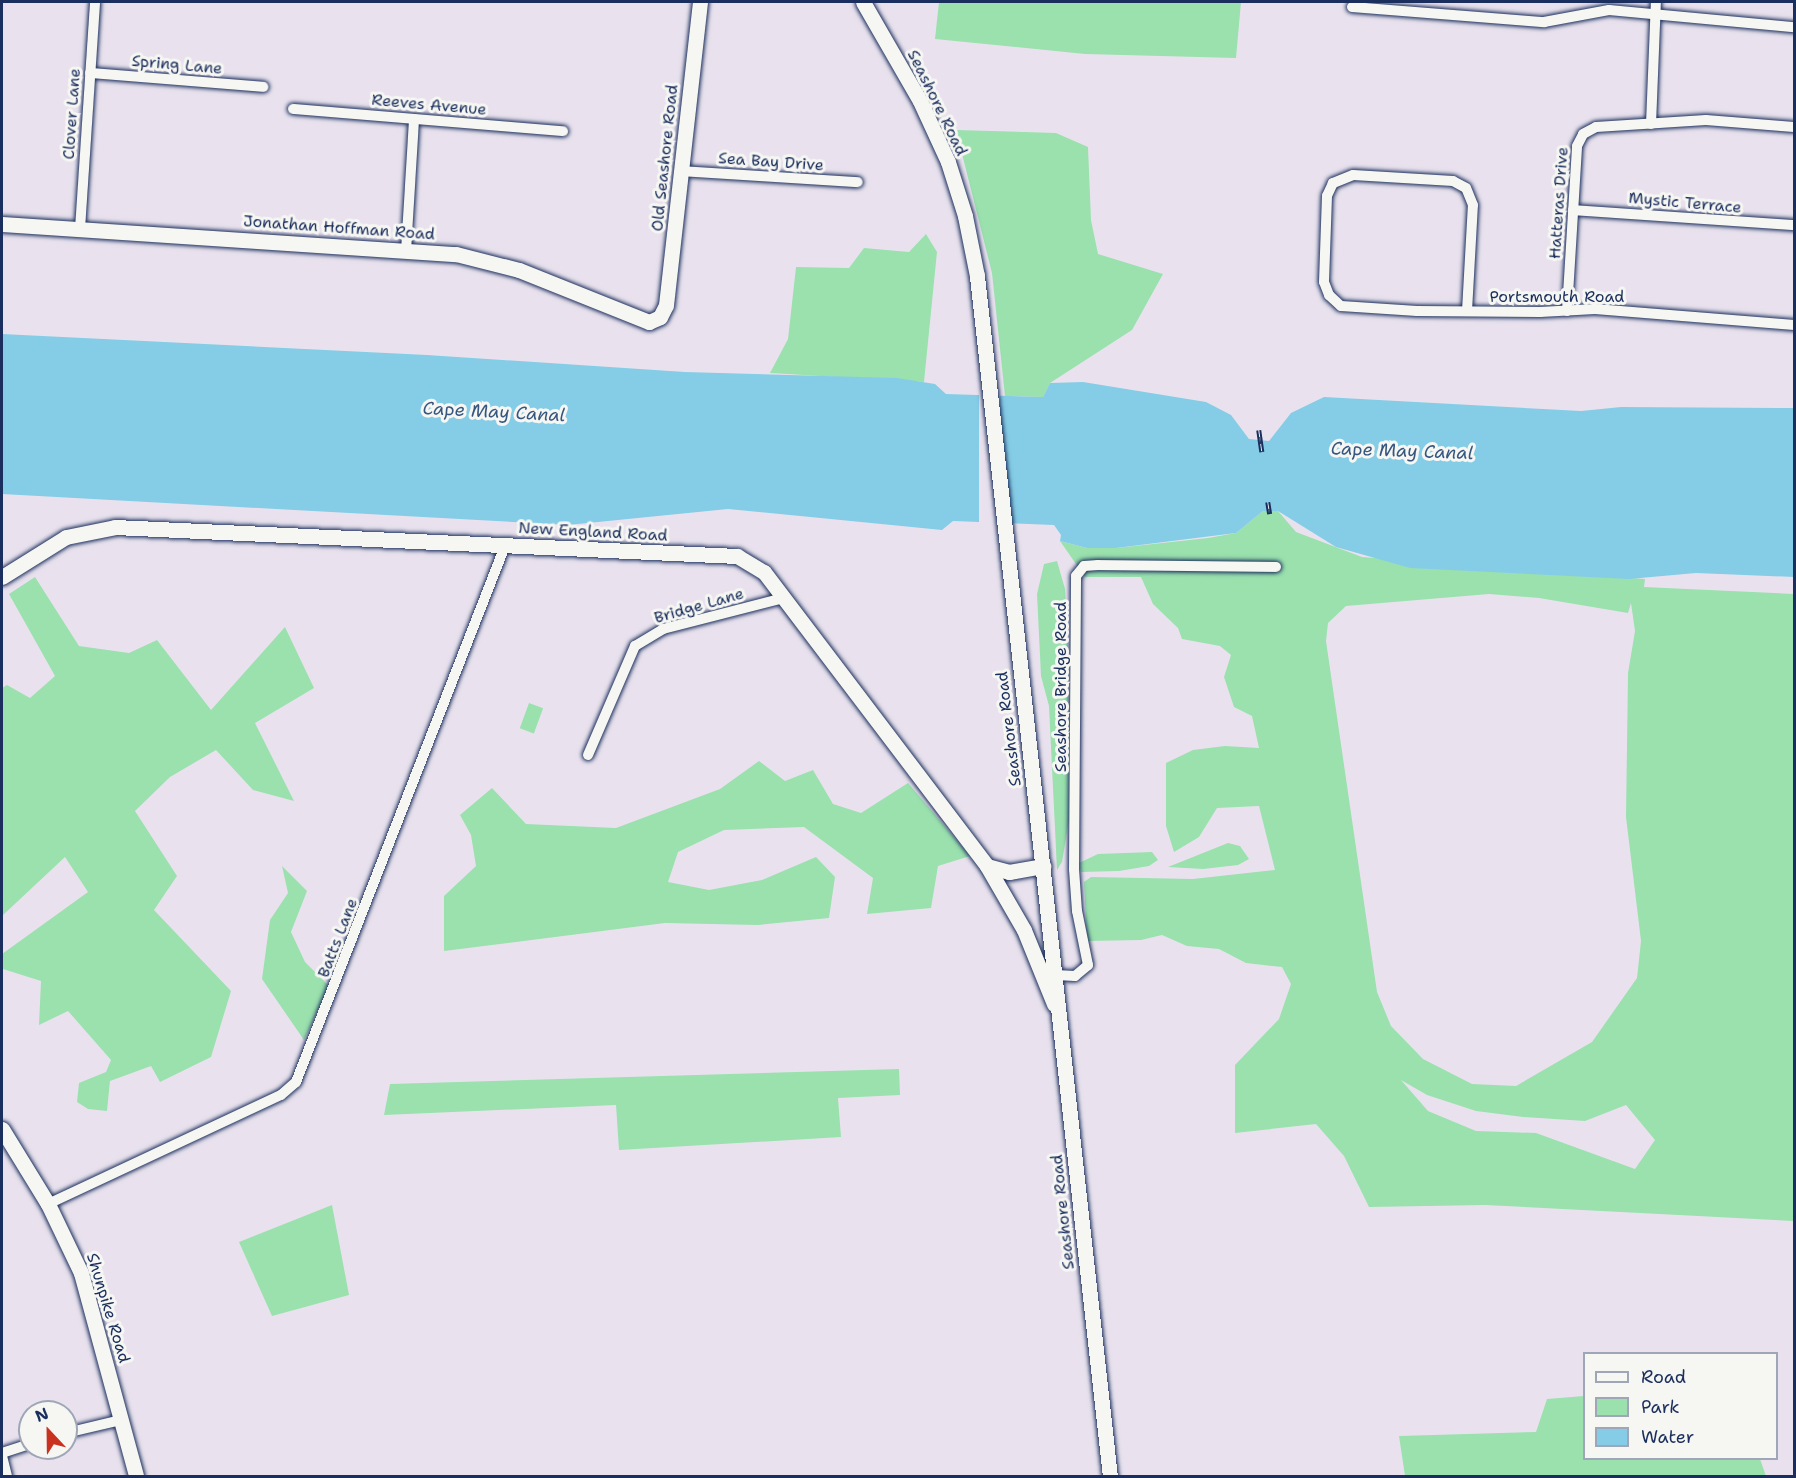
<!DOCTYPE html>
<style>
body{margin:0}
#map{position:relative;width:1796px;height:1478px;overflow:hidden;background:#e9e2ee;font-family:"Shantell Sans",sans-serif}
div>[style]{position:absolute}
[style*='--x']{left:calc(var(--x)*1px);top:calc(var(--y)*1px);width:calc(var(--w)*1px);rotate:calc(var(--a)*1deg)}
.green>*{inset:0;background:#9ae1ae;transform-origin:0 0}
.water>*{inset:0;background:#85cde6}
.pier>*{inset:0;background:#e9e2ee;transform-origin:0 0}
.roads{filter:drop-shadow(0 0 2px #1b2f5e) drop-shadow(0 0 2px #1b2f5e)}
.street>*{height:10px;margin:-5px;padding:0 5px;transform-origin:5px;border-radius:5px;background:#f6f6f2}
.secondary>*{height:15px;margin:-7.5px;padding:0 7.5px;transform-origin:7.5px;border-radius:7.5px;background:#f6f6f2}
.rail>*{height:4.5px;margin-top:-2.25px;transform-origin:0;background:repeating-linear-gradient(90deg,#f6f6f2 0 7px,#1b2f5e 0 14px);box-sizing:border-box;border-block:2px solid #1b2f5e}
span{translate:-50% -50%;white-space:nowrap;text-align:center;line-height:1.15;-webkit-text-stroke:6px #f6f6f2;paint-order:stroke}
.street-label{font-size:16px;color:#1b2f5e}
.water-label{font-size:18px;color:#365680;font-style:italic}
.frame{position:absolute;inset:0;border:3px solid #1b2f5e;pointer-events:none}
.legend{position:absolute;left:1583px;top:1352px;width:195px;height:108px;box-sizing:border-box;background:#f6f6f2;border:2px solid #9ea6b7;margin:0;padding:8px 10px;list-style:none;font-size:18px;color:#1b2f5e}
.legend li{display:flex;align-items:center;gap:12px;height:30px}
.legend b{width:30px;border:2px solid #9ea6b7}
.north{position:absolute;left:18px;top:1400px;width:60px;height:60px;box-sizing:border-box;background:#f6f6f2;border:2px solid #9ea6b7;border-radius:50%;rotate:338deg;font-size:16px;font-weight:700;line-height:24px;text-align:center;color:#1b2f5e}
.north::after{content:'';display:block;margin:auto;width:21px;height:27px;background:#c8321e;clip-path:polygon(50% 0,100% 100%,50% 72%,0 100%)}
</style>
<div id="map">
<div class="green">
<i style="clip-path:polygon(939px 2px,1241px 2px,1236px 58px,1085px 54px,935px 39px)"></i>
<i style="clip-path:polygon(956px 130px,1056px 133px,1088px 147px,1091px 220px,1098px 254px,1163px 274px,1132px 330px,1050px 383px,1043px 397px,1005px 396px,992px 273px)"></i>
<i style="clip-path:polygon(926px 234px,937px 252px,924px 382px,770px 373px,788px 339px,796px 267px,849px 268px,864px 248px,909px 252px)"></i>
<i style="clip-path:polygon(evenodd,1263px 511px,1278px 511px,1296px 532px,1362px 557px,1645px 579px,1644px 587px,1794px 594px,1794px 1221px,1485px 1205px,1369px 1207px,1344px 1156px,1316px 1124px,1235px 1133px,1235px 1065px,1279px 1019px,1291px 984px,1282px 967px,1246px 963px,1219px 949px,1187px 946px,1162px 935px,1141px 940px,1087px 941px,1084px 882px,1091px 877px,1193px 879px,1275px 870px,1259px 806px,1217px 808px,1199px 837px,1174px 852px,1166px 826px,1166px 763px,1193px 750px,1225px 746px,1259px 748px,1252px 716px,1234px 707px,1224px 677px,1231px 655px,1220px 646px,1182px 639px,1178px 628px,1153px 604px,1141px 577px,1085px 577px,1060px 541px,1087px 548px,1116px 548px,1208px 538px,1236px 533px,1263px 511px,1489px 594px,1539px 598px,1628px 613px,1631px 603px,1635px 631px,1628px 673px,1626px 817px,1641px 941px,1637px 978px,1592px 1042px,1516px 1086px,1472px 1084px,1423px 1059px,1391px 1026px,1377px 992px,1326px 641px,1328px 623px,1346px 606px,1489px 594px,1263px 511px,1401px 1080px,1427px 1095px,1476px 1111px,1523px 1117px,1585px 1121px,1626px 1105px,1655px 1140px,1635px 1169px,1536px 1133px,1476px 1131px,1428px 1111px,1401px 1080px)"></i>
<i style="clip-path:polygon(1057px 561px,1065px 589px,1068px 632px,1069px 820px,1062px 862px,1057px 870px,1049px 706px,1041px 676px,1037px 594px,1044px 564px)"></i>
<i style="clip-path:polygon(35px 577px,79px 646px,129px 653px,157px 640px,211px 710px,285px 627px,314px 688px,255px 723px,294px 801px,253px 790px,216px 750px,170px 777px,135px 811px,177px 876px,154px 910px,231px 991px,211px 1057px,160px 1082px,151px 1066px,110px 1081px,107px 1111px,88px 1109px,77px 1102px,79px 1083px,106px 1072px,111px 1060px,68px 1011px,39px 1025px,41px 981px,3px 969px,2px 959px,2px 954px,88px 892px,65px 857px,2px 916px,2px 688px,7px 685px,30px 698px,55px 676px,9px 594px)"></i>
<i style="left:529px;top:703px;width:15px;height:27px;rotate:20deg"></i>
<i style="clip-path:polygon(759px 761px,785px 781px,813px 770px,833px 804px,861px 813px,908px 783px,970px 856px,938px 866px,931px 908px,867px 914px,873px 878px,804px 827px,724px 830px,678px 852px,668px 882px,709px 890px,762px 880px,816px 857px,835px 877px,829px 918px,758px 925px,665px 923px,444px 951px,444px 896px,476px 866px,471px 835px,460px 815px,492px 788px,526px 824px,616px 828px,720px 789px)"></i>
<i style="clip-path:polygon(1228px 843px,1240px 846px,1249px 859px,1238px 865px,1203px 869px,1168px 867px)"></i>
<i style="clip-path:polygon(1152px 852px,1158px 860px,1149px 866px,1119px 871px,1081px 872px,1079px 863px,1098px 854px)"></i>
<i style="clip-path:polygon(282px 866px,307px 891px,291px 932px,305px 962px,329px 986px,304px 1040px,262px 979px,270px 920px,288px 893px)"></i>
<i style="clip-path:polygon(899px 1069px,900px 1095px,838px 1098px,841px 1137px,619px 1150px,616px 1105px,384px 1115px,390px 1084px)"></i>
<i style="clip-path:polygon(332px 1205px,349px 1295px,272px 1316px,239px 1242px)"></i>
<i style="clip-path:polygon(1584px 1396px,1584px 1458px,1760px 1459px,1766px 1476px,1405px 1476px,1399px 1436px,1536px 1432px,1547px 1399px)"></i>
</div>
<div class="water">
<i style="clip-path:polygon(2px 334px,427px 355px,685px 372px,897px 378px,935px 384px,946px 394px,1043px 397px,1050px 383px,1083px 382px,1206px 402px,1231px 415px,1249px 439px,1269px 441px,1291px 413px,1324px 397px,1581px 411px,1621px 407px,1794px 408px,1794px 577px,1696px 573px,1629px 579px,1410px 568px,1336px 547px,1278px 511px,1263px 511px,1236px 533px,1116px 548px,1087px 548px,1060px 541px,1061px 535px,1054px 525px,953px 521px,942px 530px,728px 509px,568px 525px,2px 494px)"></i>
</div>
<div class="pier">
<i style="left:979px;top:392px;width:21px;height:134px"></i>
</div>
<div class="roads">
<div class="street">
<i style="--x:1352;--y:7;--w:193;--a:4.5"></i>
<i style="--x:1544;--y:22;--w:66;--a:-10.5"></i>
<i style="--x:1609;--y:10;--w:186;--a:5.3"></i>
<i style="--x:90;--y:73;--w:174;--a:4.6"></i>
<i style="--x:293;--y:109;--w:271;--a:4.7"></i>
<i style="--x:1651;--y:124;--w:122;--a:-87.7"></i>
<i style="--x:681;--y:171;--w:177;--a:3.6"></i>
<i style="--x:1573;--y:210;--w:222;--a:3.9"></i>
<i style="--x:80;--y:229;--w:227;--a:-86.2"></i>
<i style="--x:406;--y:251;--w:132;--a:-86.5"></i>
<i style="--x:1467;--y:311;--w:106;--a:-86.8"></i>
<i style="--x:1473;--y:205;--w:18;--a:-112"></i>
<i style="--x:1466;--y:188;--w:15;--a:-152"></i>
<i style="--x:1453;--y:181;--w:100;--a:-176.6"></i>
<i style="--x:1353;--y:175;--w:22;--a:158"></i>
<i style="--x:1333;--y:183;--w:14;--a:115"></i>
<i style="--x:1327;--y:196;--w:86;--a:92"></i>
<i style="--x:1324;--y:282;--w:14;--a:69"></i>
<i style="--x:1329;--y:295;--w:16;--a:43"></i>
<i style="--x:1341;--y:306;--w:76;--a:3.8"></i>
<i style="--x:1417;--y:311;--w:123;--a:0.5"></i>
<i style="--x:1540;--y:312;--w:55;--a:-3.1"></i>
<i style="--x:1595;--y:309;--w:200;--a:4.6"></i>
<i style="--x:1567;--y:311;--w:165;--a:-86.5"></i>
<i style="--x:1577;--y:146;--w:13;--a:-63"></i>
<i style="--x:1583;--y:134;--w:15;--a:-28"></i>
<i style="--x:1596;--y:127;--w:110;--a:-3.6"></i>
<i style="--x:1706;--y:120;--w:88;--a:4.5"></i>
<i style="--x:588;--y:755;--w:119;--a:-66.7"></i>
<i style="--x:635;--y:646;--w:33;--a:-31"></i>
<i style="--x:663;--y:629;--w:125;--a:-14.4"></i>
<i style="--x:1056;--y:975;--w:19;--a:3"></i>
<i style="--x:1075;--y:976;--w:17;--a:-40"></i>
<i style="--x:1088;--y:965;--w:55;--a:-101.5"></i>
<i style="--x:1077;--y:911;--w:42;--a:-94.1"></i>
<i style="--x:1074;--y:869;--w:293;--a:-89.6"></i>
<i style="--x:1076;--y:576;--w:13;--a:-51"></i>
<i style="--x:1084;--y:566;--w:14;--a:-4"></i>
<i style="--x:1098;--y:565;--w:178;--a:0.6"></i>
<i style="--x:48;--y:1204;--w:257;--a:-25.1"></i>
<i style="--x:281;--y:1095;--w:20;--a:-41"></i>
<i style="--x:296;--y:1082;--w:575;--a:-68.7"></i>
<i style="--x:66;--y:1433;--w:57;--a:-13.3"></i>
<i style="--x:2;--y:1453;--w:29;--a:-18"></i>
<i style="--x:2;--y:1456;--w:21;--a:76"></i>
</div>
<div class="secondary">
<i style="--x:863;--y:2;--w:114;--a:60.1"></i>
<i style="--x:920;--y:101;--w:67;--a:65.3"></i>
<i style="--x:948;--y:162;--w:57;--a:72.5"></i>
<i style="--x:965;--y:216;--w:61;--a:78.7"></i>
<i style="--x:977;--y:276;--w:1207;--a:83.68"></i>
<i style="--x:2;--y:224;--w:455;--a:3.8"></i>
<i style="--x:456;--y:254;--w:65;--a:14.3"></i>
<i style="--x:519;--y:270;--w:140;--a:21.8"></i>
<i style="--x:649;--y:322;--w:12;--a:-24"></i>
<i style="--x:660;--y:317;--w:13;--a:-63"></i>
<i style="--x:666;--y:305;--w:305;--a:-83.6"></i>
<i style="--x:2;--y:577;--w:75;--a:-32"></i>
<i style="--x:66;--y:537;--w:50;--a:-11.5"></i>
<i style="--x:115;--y:527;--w:623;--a:2.67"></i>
<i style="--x:737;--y:556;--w:31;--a:31"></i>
<i style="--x:764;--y:572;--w:369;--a:52.8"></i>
<i style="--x:987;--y:866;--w:23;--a:15"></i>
<i style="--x:1009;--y:872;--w:35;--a:-10"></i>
<i style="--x:987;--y:866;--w:74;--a:60"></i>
<i style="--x:1024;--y:930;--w:80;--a:67.9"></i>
<i style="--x:2;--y:1129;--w:88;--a:58.5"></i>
<i style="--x:48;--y:1204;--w:76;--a:64.4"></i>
<i style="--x:81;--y:1273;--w:210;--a:74.8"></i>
</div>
</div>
<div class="rail">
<i style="--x:1259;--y:430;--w:22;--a:82"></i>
<i style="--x:1268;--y:502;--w:12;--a:81"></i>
</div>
<div class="street-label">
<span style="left:177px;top:65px;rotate:5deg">Spring Lane</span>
<span style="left:937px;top:103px;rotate:64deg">Seashore Road</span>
<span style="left:429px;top:105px;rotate:5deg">Reeves Avenue</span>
<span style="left:72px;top:114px;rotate:-86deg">Clover Lane</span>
<span style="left:665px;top:158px;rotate:-84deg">Old Seashore Road</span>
<span style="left:771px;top:162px;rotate:4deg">Sea Bay Drive</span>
<span style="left:1559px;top:203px;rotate:-86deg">Hatteras Drive</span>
<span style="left:1685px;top:203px;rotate:5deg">Mystic Terrace</span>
<span style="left:339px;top:228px;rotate:4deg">Jonathan Hoffman Road</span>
<span style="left:1557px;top:297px">Portsmouth Road</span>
<span style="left:593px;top:532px;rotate:3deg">New England Road</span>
<span style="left:699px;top:606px;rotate:-16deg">Bridge Lane</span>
<span style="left:1061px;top:687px;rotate:-90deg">Seashore Bridge Road</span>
<span style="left:1009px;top:729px;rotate:-97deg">Seashore Road</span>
<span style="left:338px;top:938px;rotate:-69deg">Batts Lane</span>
<span style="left:1063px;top:1212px;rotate:-96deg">Seashore Road</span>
<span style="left:108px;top:1308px;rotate:73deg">Shunpike Road</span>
</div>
<div class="water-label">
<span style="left:494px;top:412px;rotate:3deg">Cape May Canal</span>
<span style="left:1402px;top:451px;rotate:2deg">Cape May Canal</span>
</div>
<div class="frame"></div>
<ul class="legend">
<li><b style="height:8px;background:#f6f6f2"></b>Road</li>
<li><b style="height:16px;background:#9ae1ae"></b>Park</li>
<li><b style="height:16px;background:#85cde6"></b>Water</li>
</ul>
<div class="north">N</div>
</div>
